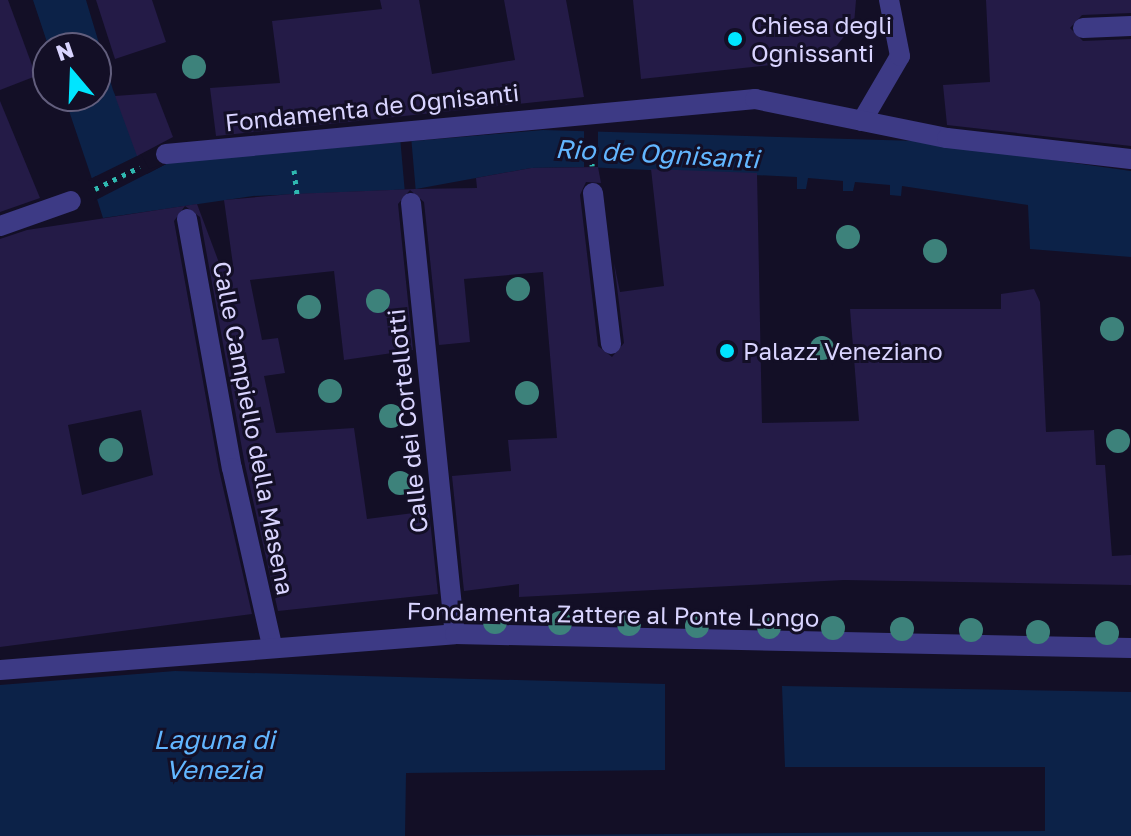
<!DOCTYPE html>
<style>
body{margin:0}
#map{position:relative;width:1131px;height:836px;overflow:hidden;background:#130f26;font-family:"Golos Text",sans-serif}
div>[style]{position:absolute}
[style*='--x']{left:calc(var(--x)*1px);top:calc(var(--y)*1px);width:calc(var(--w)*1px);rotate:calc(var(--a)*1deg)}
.water>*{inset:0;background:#0c2248}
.pier>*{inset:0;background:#130f26;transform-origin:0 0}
.building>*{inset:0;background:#241b47}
.path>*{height:5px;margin-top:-2.5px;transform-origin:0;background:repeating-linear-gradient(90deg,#2fb8b0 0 4px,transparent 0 10px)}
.street>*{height:20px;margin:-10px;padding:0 10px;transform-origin:10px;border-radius:10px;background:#3d3a85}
.trees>*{width:24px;height:24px;margin:-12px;border-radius:50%;background:#3d827b}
.dots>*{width:22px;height:22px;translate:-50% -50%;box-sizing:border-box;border:4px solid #130f26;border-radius:50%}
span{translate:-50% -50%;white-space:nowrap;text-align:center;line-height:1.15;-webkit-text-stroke:6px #130f26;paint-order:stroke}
.poi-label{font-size:24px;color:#d9d4ff}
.left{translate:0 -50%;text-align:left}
.street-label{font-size:24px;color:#d9d4ff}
.water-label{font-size:26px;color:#62b6ff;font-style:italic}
.north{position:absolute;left:32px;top:32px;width:80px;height:80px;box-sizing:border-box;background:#130f26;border:2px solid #625e7d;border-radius:50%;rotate:341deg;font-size:22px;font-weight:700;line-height:32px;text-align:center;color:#d9d4ff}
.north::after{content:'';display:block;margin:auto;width:28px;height:36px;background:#00e5ff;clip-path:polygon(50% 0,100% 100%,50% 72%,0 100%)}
</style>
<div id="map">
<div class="water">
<i style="clip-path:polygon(33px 0,86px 0,113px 90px,147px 174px,170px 162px,543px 130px,918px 141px,1131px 171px,1131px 257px,1030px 249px,1028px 205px,902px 186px,901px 196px,890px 195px,890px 185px,855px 182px,853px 191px,843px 191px,843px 181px,808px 178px,806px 189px,797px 189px,797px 177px,586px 167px,531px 168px,416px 189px,253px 196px,103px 218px,97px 199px,103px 196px,96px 176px,92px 179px,64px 96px,96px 96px,96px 48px,49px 48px)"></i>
<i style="clip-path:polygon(175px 671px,665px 684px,665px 770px,406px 773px,405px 836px,0 836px,0 685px)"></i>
<i style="clip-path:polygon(782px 686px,1131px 692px,1131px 836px,420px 836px,1045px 831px,1045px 767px,785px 767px)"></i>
</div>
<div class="pier">
<i style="left:584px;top:126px;width:14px;height:45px"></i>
<i style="left:411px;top:136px;width:57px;height:11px;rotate:85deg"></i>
<i style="clip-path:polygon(141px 154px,149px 169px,170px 162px,94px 201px,99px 194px,95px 182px,88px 180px)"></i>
</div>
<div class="building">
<i style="clip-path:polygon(0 0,8px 0,36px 76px,0 90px)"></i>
<i style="clip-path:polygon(96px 0,152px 0,166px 42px,115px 59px)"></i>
<i style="clip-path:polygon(380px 0,419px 0,432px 74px,515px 60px,504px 0,566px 0,584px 97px,216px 136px,210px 88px,280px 83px,272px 21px,382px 9px)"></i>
<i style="clip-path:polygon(633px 0,856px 0,854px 24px,826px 59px,641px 79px)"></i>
<i style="clip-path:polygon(986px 0,1131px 0,1131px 13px,1082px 15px,1070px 28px,1083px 41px,1131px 39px,1131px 146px,947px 125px,943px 85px,990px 82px)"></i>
<i style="clip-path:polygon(156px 93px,173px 137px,137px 156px,115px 96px)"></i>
<i style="clip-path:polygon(0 101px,40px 198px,0 212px)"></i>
<i style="clip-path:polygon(evenodd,598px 167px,601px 183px,586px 182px,580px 195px,598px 346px,612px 357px,624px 343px,614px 263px,620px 292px,664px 286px,651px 169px,757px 173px,762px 423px,859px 421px,850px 309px,1001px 309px,1001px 294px,1034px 289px,1040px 302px,1046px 432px,1094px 430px,1096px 465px,1105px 465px,1112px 556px,1131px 555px,1131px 585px,844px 580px,519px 597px,519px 584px,464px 591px,452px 476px,511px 471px,508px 440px,557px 438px,543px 272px,464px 279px,470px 342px,439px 345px,424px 202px,410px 190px,398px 204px,413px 350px,344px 360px,334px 271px,250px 280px,262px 340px,278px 338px,285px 373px,264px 376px,276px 433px,354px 428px,367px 519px,429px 511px,438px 594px,278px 611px,245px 465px,200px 217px,185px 206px,174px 221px,219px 470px,252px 614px,0 647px,0 239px,27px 230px,197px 204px,221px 268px,233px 265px,224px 200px,292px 194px,415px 189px,477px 188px,476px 178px,531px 168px,598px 167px,141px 410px,153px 475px,82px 495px,68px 425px,141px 410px)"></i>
</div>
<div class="path">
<i style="--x:591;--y:144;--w:22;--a:87"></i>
<i style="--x:294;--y:170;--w:25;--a:83"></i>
<i style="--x:95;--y:189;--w:50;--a:-26.1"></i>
</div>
<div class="street">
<i style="--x:1083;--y:28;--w:48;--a:-2.4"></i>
<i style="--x:862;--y:121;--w:75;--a:-59.7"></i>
<i style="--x:900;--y:56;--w:57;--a:-101.1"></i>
<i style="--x:166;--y:154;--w:592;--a:-5.33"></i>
<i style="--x:755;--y:99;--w:196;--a:11.5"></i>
<i style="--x:947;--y:138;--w:185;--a:6.5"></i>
<i style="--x:593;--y:193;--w:152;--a:83.2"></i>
<i style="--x:411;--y:203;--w:433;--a:84.2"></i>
<i style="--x:187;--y:219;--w:253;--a:79.8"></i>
<i style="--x:232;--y:468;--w:181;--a:77.3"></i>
<i style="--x:0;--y:226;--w:75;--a:-19.4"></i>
<i style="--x:0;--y:670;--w:456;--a:-4.5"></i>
<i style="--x:455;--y:634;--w:676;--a:1.19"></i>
</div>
<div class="trees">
<i style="left:194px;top:67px"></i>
<i style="left:848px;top:237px"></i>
<i style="left:935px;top:251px"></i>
<i style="left:518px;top:289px"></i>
<i style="left:378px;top:301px"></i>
<i style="left:309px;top:307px"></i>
<i style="left:1112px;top:329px"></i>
<i style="left:822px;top:348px"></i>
<i style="left:330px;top:391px"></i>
<i style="left:527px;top:393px"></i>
<i style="left:391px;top:416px"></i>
<i style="left:1118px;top:441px"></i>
<i style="left:111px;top:450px"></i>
<i style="left:400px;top:483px"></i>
<i style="left:495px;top:622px"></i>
<i style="left:560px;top:623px"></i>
<i style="left:629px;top:624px"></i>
<i style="left:697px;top:626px"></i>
<i style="left:769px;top:627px"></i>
<i style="left:833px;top:628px"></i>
<i style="left:902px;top:629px"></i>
<i style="left:971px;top:630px"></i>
<i style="left:1038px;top:632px"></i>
<i style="left:1107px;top:633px"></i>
</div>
<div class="dots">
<i style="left:735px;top:39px;background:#00e5ff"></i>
<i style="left:727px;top:351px;background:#00e5ff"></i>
</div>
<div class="poi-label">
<span class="left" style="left:751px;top:39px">Chiesa degli<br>Ognissanti</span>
<span class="left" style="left:743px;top:351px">Palazz Veneziano</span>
</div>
<div class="street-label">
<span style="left:372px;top:107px;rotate:-6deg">Fondamenta de Ognisanti</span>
<span style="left:407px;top:421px;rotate:-96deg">Calle dei Cortellotti</span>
<span style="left:254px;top:428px;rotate:79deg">Calle Campiello della Masena</span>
<span style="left:613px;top:614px;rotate:1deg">Fondamenta Zattere al Ponte Longo</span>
</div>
<div class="water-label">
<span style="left:657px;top:154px;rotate:3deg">Rio de Ognisanti</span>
<span style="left:214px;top:755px">Laguna di<br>Venezia</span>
</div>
<div class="north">N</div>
</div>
